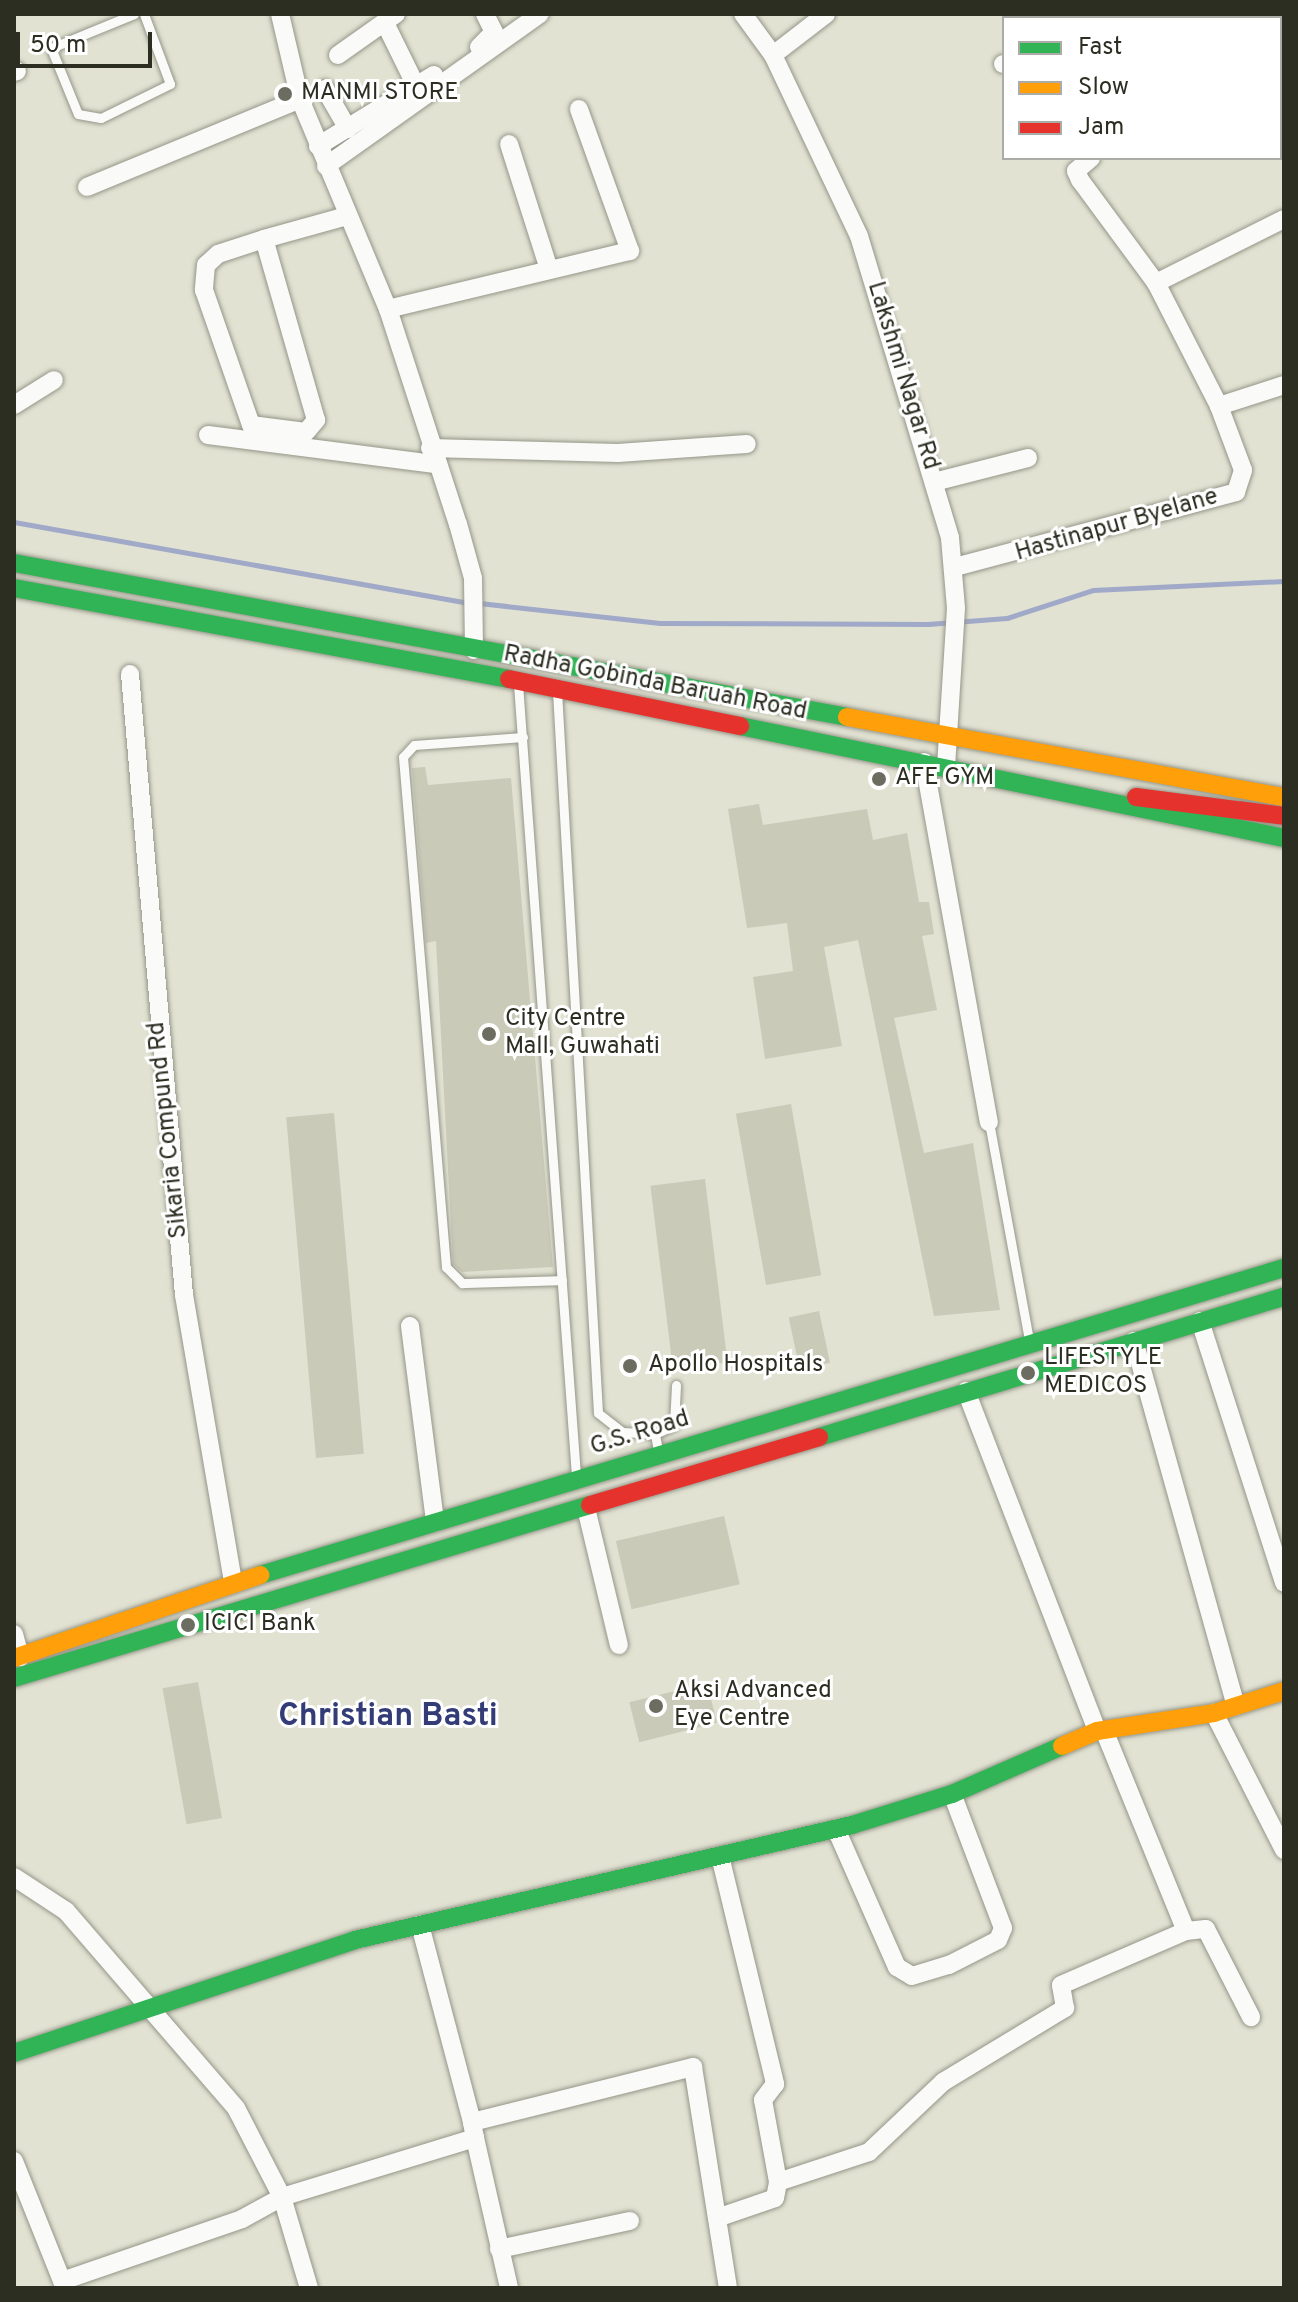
<!DOCTYPE html>
<style>
body{margin:0}
#map{position:relative;width:1298px;height:2302px;overflow:hidden;background:#e1e2d2;font-family:Overpass,sans-serif}
div>[style]{position:absolute}
[style*='--x']{left:calc(var(--x)*1px);top:calc(var(--y)*1px);width:calc(var(--w)*1px);rotate:calc(var(--a)*1deg)}
.stream>*{height:5px;margin:-2.5px;padding:0 2.5px;transform-origin:2.5px;border-radius:2.5px;background:#a1a9c8}
.building>*{inset:0;background:#c9cab8;transform-origin:0 0}
.roads{filter:drop-shadow(0 0 2px #959689) drop-shadow(0 0 2px #959689)}
.lane>*{height:9px;margin:-4.5px;padding:0 4.5px;transform-origin:4.5px;border-radius:4.5px;background:#fafbf8}
.street>*{height:18px;margin:-9px;padding:0 9px;transform-origin:9px;border-radius:9px;background:#fafbf8}
.fast>*{height:18px;margin:-9px;padding:0 9px;transform-origin:9px;border-radius:9px;background:#30b455}
.slow>*{height:18px;margin:-9px;padding:0 9px;transform-origin:9px;border-radius:9px;background:#ff9f0a}
.jam>*{height:18px;margin:-9px;padding:0 9px;transform-origin:9px;border-radius:9px;background:#e5322d}
.dots>*{width:22px;height:22px;translate:-50% -50%;box-sizing:border-box;border:4px solid #fff;border-radius:50%}
span{translate:-50% -50%;white-space:nowrap;text-align:center;line-height:1.15;-webkit-text-stroke:6px #fff;paint-order:stroke}
.poi-label{font-size:24px;color:#2d2e22}
.left{translate:0 -50%;text-align:left}
.street-label{font-size:24px;color:#2d2e22}
.district-label{font-size:32px;color:#333c77;font-weight:700}
.frame{position:absolute;inset:0;border:16px solid #2d2e22;pointer-events:none}
.legend{position:absolute;left:1002px;top:16px;width:280px;height:144px;box-sizing:border-box;background:#fff;border:2px solid #ababa7;margin:0;padding:10px 14px;list-style:none;font-size:24px;color:#2d2e22}
.legend li{display:flex;align-items:center;gap:16px;height:40px}
.legend b{width:40px;border:2px solid #ababa7}
.scale{position:absolute;left:16px;top:32px;width:136px;height:36px;box-sizing:border-box;border:4px solid #2d2e22;border-top:0;padding-left:10px;font-size:24px;line-height:28px;white-space:nowrap;color:#2d2e22;-webkit-text-stroke:6px #fff;paint-order:stroke}
</style>
<div id="map">
<div class="stream">
<i style="--x:14;--y:522;--w:462;--a:10.1"></i>
<i style="--x:479;--y:603;--w:182;--a:6.3"></i>
<i style="--x:660;--y:623;--w:268;--a:0.2"></i>
<i style="--x:928;--y:624;--w:79;--a:-4.3"></i>
<i style="--x:1007;--y:618;--w:90;--a:-18"></i>
<i style="--x:1093;--y:590;--w:191;--a:-2.7"></i>
</div>
<div class="building">
<i style="clip-path:polygon(425px 767px,428px 785px,511px 778px,553px 1267px,462px 1272px,453px 1264px,436px 941px,426px 943px,412px 768px)"></i>
<i style="clip-path:polygon(759px 804px,763px 825px,867px 809px,873px 840px,907px 833px,919px 902px,929px 902px,934px 934px,922px 936px,937px 1010px,894px 1018px,924px 1153px,973px 1143px,1000px 1310px,934px 1316px,858px 940px,824px 947px,842px 1046px,765px 1059px,753px 977px,793px 971px,787px 923px,747px 928px,728px 809px)"></i>
<i style="left:791px;top:1104px;width:174px;height:56px;rotate:80deg"></i>
<i style="left:334px;top:1113px;width:342px;height:48px;rotate:85deg"></i>
<i style="left:705px;top:1179px;width:185px;height:55px;rotate:83deg"></i>
<i style="left:819px;top:1311px;width:53px;height:31px;rotate:78deg"></i>
<i style="left:724px;top:1516px;width:70px;height:111px;rotate:77deg"></i>
<i style="left:198px;top:1682px;width:138px;height:36px;rotate:80deg"></i>
<i style="left:707px;top:1683px;width:41px;height:80px;rotate:76deg"></i>
</div>
<div class="roads">
<div class="lane">
<i style="--x:134;--y:14;--w:90;--a:157.7"></i>
<i style="--x:51;--y:48;--w:71;--a:67.8"></i>
<i style="--x:78;--y:114;--w:23;--a:10"></i>
<i style="--x:101;--y:118;--w:77;--a:-26.2"></i>
<i style="--x:170;--y:84;--w:75;--a:-110.4"></i>
<i style="--x:518;--y:684;--w:793;--a:85.81"></i>
<i style="--x:557;--y:691;--w:723;--a:86.75"></i>
<i style="--x:598;--y:1413;--w:31;--a:38"></i>
<i style="--x:622;--y:1432;--w:33;--a:3"></i>
<i style="--x:655;--y:1434;--w:17;--a:80"></i>
<i style="--x:523;--y:737;--w:109;--a:175.8"></i>
<i style="--x:414;--y:745;--w:16;--a:133"></i>
<i style="--x:403;--y:757;--w:512;--a:85.18"></i>
<i style="--x:446;--y:1267;--w:23;--a:45"></i>
<i style="--x:462;--y:1283;--w:100;--a:-1.7"></i>
<i style="--x:989;--y:1122;--w:222;--a:79.6"></i>
<i style="--x:655;--y:1434;--w:21;--a:-25"></i>
<i style="--x:674;--y:1425;--w:40;--a:-87.1"></i>
</div>
<div class="street">
<i style="--x:280;--y:14;--w:87;--a:76.8"></i>
<i style="--x:300;--y:99;--w:228;--a:67.3"></i>
<i style="--x:388;--y:309;--w:226;--a:72"></i>
<i style="--x:458;--y:524;--w:56;--a:74.5"></i>
<i style="--x:473;--y:578;--w:72;--a:89.2"></i>
<i style="--x:743;--y:14;--w:51;--a:53.8"></i>
<i style="--x:773;--y:55;--w:200;--a:64.6"></i>
<i style="--x:859;--y:236;--w:315;--a:73.2"></i>
<i style="--x:950;--y:538;--w:70;--a:85.1"></i>
<i style="--x:956;--y:608;--w:158;--a:93.6"></i>
<i style="--x:1066;--y:18;--w:7;--a:-34"></i>
<i style="--x:1257;--y:18;--w:6;--a:-45"></i>
<i style="--x:385;--y:23;--w:70;--a:63.8"></i>
<i style="--x:479;--y:47;--w:21;--a:-45"></i>
<i style="--x:494;--y:32;--w:20;--a:-117"></i>
<i style="--x:1280;--y:52;--w:7;--a:56"></i>
<i style="--x:338;--y:55;--w:71;--a:-35.3"></i>
<i style="--x:773;--y:55;--w:67;--a:-37.7"></i>
<i style="--x:1003;--y:64;--w:1;--a:0"></i>
<i style="--x:14;--y:72;--w:3;--a:-18"></i>
<i style="--x:325;--y:89;--w:46;--a:60.1"></i>
<i style="--x:509;--y:144;--w:131;--a:72.3"></i>
<i style="--x:318;--y:146;--w:136;--a:-31.5"></i>
<i style="--x:326;--y:166;--w:262;--a:-35.4"></i>
<i style="--x:87;--y:187;--w:230;--a:-22.4"></i>
<i style="--x:264;--y:239;--w:48;--a:161.9"></i>
<i style="--x:218;--y:254;--w:16;--a:137"></i>
<i style="--x:206;--y:265;--w:25;--a:95"></i>
<i style="--x:204;--y:290;--w:143;--a:70.8"></i>
<i style="--x:251;--y:425;--w:55;--a:7.3"></i>
<i style="--x:306;--y:432;--w:16;--a:-50"></i>
<i style="--x:316;--y:420;--w:188;--a:-106"></i>
<i style="--x:264;--y:239;--w:86;--a:-15.5"></i>
<i style="--x:1156;--y:283;--w:143;--a:-26.6"></i>
<i style="--x:388;--y:309;--w:249;--a:-13.5"></i>
<i style="--x:630;--y:251;--w:151;--a:-109.8"></i>
<i style="--x:14;--y:405;--w:47;--a:-32"></i>
<i style="--x:1219;--y:406;--w:68;--a:-17.9"></i>
<i style="--x:208;--y:435;--w:229;--a:7.3"></i>
<i style="--x:430;--y:448;--w:188;--a:1.5"></i>
<i style="--x:618;--y:453;--w:129;--a:-4"></i>
<i style="--x:934;--y:482;--w:97;--a:-14.3"></i>
<i style="--x:955;--y:567;--w:291;--a:-14.9"></i>
<i style="--x:1236;--y:492;--w:23;--a:-72"></i>
<i style="--x:1243;--y:470;--w:68;--a:-110.6"></i>
<i style="--x:1219;--y:406;--w:138;--a:-117.1"></i>
<i style="--x:1156;--y:283;--w:128;--a:-126.4"></i>
<i style="--x:1080;--y:180;--w:10;--a:-114"></i>
<i style="--x:1076;--y:171;--w:20;--a:-41"></i>
<i style="--x:130;--y:674;--w:623;--a:85.03"></i>
<i style="--x:184;--y:1295;--w:292;--a:80.3"></i>
<i style="--x:924;--y:762;--w:366;--a:79.8"></i>
<i style="--x:1200;--y:1321;--w:275;--a:72.2"></i>
<i style="--x:410;--y:1326;--w:198;--a:82.7"></i>
<i style="--x:1134;--y:1341;--w:379;--a:74.4"></i>
<i style="--x:966;--y:1391;--w:364;--a:68.9"></i>
<i style="--x:586;--y:1508;--w:141;--a:76.5"></i>
<i style="--x:14;--y:1634;--w:24;--a:75"></i>
<i style="--x:1214;--y:1713;--w:154;--a:62.9"></i>
<i style="--x:836;--y:1829;--w:151;--a:66.2"></i>
<i style="--x:897;--y:1967;--w:17;--a:31"></i>
<i style="--x:912;--y:1976;--w:39;--a:-17"></i>
<i style="--x:949;--y:1965;--w:55;--a:-27"></i>
<i style="--x:998;--y:1940;--w:13;--a:-67"></i>
<i style="--x:1003;--y:1928;--w:143;--a:-110.8"></i>
<i style="--x:720;--y:1856;--w:235;--a:76.4"></i>
<i style="--x:775;--y:2084;--w:20;--a:127"></i>
<i style="--x:763;--y:2100;--w:83;--a:79.6"></i>
<i style="--x:14;--y:1877;--w:62;--a:33.2"></i>
<i style="--x:66;--y:1911;--w:260;--a:49.2"></i>
<i style="--x:236;--y:2108;--w:100;--a:62.7"></i>
<i style="--x:282;--y:2197;--w:95;--a:73.5"></i>
<i style="--x:420;--y:1925;--w:204;--a:75.2"></i>
<i style="--x:1186;--y:1931;--w:20;--a:-6"></i>
<i style="--x:1206;--y:1929;--w:99;--a:62.9"></i>
<i style="--x:475;--y:2138;--w:154;--a:77.2"></i>
<i style="--x:14;--y:2161;--w:129;--a:68.2"></i>
<i style="--x:62;--y:2281;--w:190;--a:-19"></i>
<i style="--x:242;--y:2219;--w:46;--a:-28.8"></i>
<i style="--x:282;--y:2197;--w:202;--a:-17"></i>
<i style="--x:475;--y:2138;--w:16;--a:-101"></i>
<i style="--x:472;--y:2122;--w:228;--a:-14"></i>
<i style="--x:693;--y:2067;--w:224;--a:81"></i>
<i style="--x:717;--y:2218;--w:61;--a:-19"></i>
<i style="--x:775;--y:2198;--w:16;--a:-79"></i>
<i style="--x:778;--y:2182;--w:96;--a:-18.2"></i>
<i style="--x:869;--y:2152;--w:102;--a:-43.4"></i>
<i style="--x:943;--y:2082;--w:143;--a:-31.2"></i>
<i style="--x:1065;--y:2008;--w:23;--a:-100"></i>
<i style="--x:1061;--y:1985;--w:136;--a:-23.4"></i>
<i style="--x:1186;--y:1931;--w:217;--a:-112.2"></i>
<i style="--x:499;--y:2249;--w:134;--a:-12.1"></i>
</div>
<div class="fast">
<i style="--x:14;--y:563;--w:847;--a:10.47"></i>
<i style="--x:14;--y:588;--w:503;--a:10.42"></i>
<i style="--x:740;--y:726;--w:555;--a:11.63"></i>
<i style="--x:819;--y:1437;--w:486;--a:-16.8"></i>
<i style="--x:260;--y:1575;--w:1069;--a:-16.69"></i>
<i style="--x:14;--y:1678;--w:601;--a:-16.72"></i>
<i style="--x:14;--y:2053;--w:359;--a:-18.3"></i>
<i style="--x:355;--y:1940;--w:510;--a:-13.03"></i>
<i style="--x:852;--y:1825;--w:105;--a:-17.2"></i>
<i style="--x:952;--y:1794;--w:120;--a:-23.6"></i>
</div>
<div class="slow">
<i style="--x:847;--y:717;--w:444;--a:10.4"></i>
<i style="--x:14;--y:1658;--w:260;--a:-18.6"></i>
<i style="--x:1062;--y:1746;--w:38;--a:-23"></i>
<i style="--x:1097;--y:1731;--w:118;--a:-8.7"></i>
<i style="--x:1214;--y:1713;--w:73;--a:-17.4"></i>
</div>
<div class="jam">
<i style="--x:509;--y:679;--w:236;--a:11.5"></i>
<i style="--x:1136;--y:797;--w:149;--a:7.3"></i>
<i style="--x:590;--y:1505;--w:239;--a:-16.5"></i>
</div>
</div>
<div class="dots">
<i style="left:285px;top:94px;background:#6c6d60"></i>
<i style="left:879px;top:779px;background:#6c6d60"></i>
<i style="left:489px;top:1034px;background:#6c6d60"></i>
<i style="left:630px;top:1366px;background:#6c6d60"></i>
<i style="left:1028px;top:1373px;background:#6c6d60"></i>
<i style="left:188px;top:1625px;background:#6c6d60"></i>
<i style="left:656px;top:1706px;background:#6c6d60"></i>
</div>
<div class="poi-label">
<span class="left" style="left:301px;top:94px">MANMI STORE</span>
<span class="left" style="left:895px;top:779px">AFE GYM</span>
<span class="left" style="left:505px;top:1034px">City Centre<br>Mall, Guwahati</span>
<span class="left" style="left:1044px;top:1373px">LIFESTYLE<br>MEDICOS</span>
<span class="left" style="left:648px;top:1366px">Apollo Hospitals</span>
<span class="left" style="left:204px;top:1625px">ICICI Bank</span>
<span class="left" style="left:674px;top:1706px">Aksi Advanced<br>Eye Centre</span>
</div>
<div class="street-label">
<span style="left:902px;top:376px;rotate:73deg">Lakshmi Nagar Rd</span>
<span style="left:1117px;top:526px;rotate:-16deg">Hastinapur Byelane</span>
<span style="left:655px;top:684px;rotate:11deg">Radha Gobinda Baruah Road</span>
<span style="left:169px;top:1130px;rotate:-96deg">Sikaria Compund Rd</span>
<span style="left:640px;top:1434px;rotate:-17deg">G.S. Road</span>
</div>
<div class="district-label">
<span style="left:388px;top:1717px">Christian Basti</span>
</div>
<div class="frame"></div>
<ul class="legend">
<li><b style="height:10px;background:#30b455"></b>Fast</li>
<li><b style="height:10px;background:#ff9f0a"></b>Slow</li>
<li><b style="height:10px;background:#e5322d"></b>Jam</li>
</ul>
<div class="scale">50 m</div>
</div>
